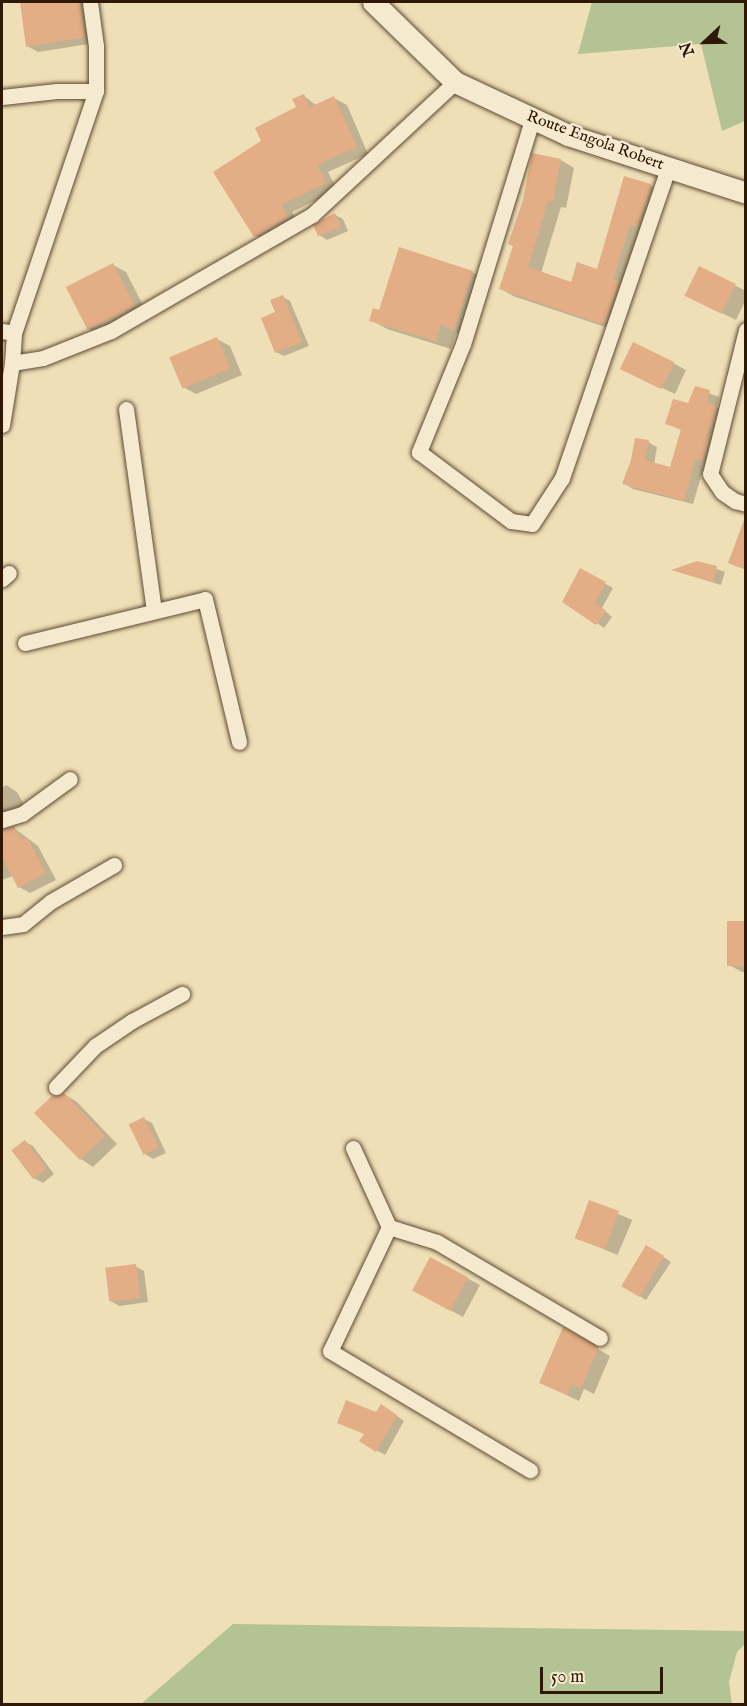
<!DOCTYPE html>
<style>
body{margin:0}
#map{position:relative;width:747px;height:1706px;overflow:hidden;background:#efdfb7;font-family:"IM FELL English",serif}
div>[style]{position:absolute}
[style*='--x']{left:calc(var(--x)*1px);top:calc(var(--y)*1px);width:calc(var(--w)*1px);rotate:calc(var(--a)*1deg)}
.green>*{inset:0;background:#b3c393}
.shadow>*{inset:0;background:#0003;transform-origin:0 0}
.building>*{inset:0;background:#e3ad85;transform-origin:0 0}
.roads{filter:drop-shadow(0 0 2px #5f4a32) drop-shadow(0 0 2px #5f4a32)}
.street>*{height:15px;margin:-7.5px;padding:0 7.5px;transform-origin:7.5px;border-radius:7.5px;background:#f5ead0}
.secondary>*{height:21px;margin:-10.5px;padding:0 10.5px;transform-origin:10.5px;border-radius:10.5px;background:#f5ead0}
span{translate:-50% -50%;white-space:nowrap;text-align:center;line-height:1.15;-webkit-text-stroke:5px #f5ead0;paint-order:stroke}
.street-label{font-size:16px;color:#2f1806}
.frame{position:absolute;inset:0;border:3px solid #2f1806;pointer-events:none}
.north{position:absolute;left:675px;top:12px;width:60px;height:60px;-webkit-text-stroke:4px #f5ead0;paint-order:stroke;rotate:248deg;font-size:16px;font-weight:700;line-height:24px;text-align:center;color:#2f1806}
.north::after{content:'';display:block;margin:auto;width:21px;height:27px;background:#2f1806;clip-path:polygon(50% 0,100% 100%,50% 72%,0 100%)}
.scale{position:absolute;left:540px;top:1667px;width:123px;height:27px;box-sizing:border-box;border:3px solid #2f1806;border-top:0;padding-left:8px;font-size:18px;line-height:21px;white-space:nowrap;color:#2f1806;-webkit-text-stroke:4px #f5ead0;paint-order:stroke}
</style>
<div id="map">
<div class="green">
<i style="clip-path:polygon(592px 2px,745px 2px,745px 121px,722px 131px,701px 44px,578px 54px)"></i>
<i style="clip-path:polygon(233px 1624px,745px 1631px,746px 1643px,737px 1652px,729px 1682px,732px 1704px,141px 1704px)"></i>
</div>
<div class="shadow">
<i style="clip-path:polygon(22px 2px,88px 2px,95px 43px,38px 52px,27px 46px)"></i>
<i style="clip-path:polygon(303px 95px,317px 106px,334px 98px,347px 105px,368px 154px,328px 172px,337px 190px,292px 212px,300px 224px,268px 243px,256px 236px,263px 142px,298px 108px)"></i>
<i style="clip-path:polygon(533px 155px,561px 160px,574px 168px,566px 208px,561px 207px,541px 273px,572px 284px,598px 270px,650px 185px,663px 193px,617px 331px,513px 296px,501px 289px,515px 246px)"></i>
<i style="clip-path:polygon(335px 215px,343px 219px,348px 231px,327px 240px,319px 235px)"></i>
<i style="clip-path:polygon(113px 265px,126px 272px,147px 313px,101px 336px,88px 329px)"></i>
<i style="clip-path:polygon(700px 268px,746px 291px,746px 299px,736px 320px,700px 302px)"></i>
<i style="clip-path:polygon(472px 272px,488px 281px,470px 337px,456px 333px,451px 349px,387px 329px,371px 320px)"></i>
<i style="clip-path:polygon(283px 297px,290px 301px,309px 346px,284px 356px,276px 352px,277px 313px)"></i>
<i style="clip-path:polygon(217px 339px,230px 346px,242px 375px,196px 394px,183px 387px)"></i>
<i style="clip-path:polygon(673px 363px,686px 370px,675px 394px,635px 375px)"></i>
<i style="clip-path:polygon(696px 388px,719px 397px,717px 407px,726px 412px,711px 465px,705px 463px,693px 504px,633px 489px,624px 483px,648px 442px,657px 447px,654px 464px,671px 469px,683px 431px,667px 423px,689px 405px)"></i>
<i style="clip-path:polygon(698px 562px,725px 572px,721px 585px,675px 571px)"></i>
<i style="clip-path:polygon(580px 570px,613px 588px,602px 608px,612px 617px,604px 628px,597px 623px)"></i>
<i style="clip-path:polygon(6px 785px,17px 792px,26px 808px,7px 819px,3px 830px,14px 828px,38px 846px,56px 880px,30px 893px,19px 887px,13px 876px,2px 880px,2px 788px)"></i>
<i style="clip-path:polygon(746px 922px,746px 972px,742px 972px,729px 965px)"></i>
<i style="clip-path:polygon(64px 1094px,77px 1102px,117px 1144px,93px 1167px,81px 1159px,59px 1098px)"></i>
<i style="clip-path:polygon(144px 1119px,152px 1123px,166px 1153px,153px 1159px,145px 1154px)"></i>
<i style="clip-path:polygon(25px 1142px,33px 1146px,54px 1174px,43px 1183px,34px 1178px,13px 1150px)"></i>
<i style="left:590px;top:1202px;width:46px;height:38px;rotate:23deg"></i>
<i style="clip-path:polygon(654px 1251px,671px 1262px,646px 1300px,622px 1285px)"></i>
<i style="clip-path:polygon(135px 1266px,144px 1271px,148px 1302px,119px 1306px,111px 1301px)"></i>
<i style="clip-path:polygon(467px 1278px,480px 1285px,463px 1317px,427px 1298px)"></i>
<i style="clip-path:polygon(563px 1329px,610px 1356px,594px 1394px,584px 1389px,579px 1401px,541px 1383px)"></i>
<i style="clip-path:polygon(390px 1411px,404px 1421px,385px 1455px,361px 1441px,377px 1414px)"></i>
</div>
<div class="building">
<i style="clip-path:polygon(20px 2px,79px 2px,85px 37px,26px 47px)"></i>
<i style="clip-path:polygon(304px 94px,310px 107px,334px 96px,357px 147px,317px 165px,326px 183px,281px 205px,288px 217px,254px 237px,213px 172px,261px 141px,255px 128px,296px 107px,292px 99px)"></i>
<i style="clip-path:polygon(532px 153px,561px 159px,553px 202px,548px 201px,528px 267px,571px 282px,577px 262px,597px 269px,624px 176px,651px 184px,637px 227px,630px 225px,613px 280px,619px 282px,604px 325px,499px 289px,513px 246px,508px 244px,523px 200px)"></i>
<i style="clip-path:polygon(335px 213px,341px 227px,318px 236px,313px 225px)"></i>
<i style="clip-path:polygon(399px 247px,473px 271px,454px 330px,441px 325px,436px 341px,369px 321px,373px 308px,379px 310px)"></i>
<i style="left:113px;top:263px;width:48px;height:53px;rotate:63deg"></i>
<i style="left:699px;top:266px;width:41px;height:33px;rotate:26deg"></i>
<i style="clip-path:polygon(283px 295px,302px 342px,275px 353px,261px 318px,275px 312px,270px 300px)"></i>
<i style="left:217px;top:337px;width:34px;height:52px;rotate:67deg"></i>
<i style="left:633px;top:342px;width:46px;height:30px;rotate:26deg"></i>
<i style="clip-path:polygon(695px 386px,710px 390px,707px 402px,717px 406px,706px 437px,709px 438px,702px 461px,695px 459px,684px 501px,622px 484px,631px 460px,635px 438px,649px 440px,645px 460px,670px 467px,681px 429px,665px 424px,673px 399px,688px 403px)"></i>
<i style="clip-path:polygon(744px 520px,746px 520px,746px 570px,728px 563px)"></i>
<i style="clip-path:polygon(697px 561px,717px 566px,713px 582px,671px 570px)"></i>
<i style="clip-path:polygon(580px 568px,606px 582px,595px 603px,606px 611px,596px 625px,562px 602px)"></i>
<i style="clip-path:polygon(14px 826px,22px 840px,27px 837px,46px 873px,18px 888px,2px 857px,2px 830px)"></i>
<i style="left:727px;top:921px;width:19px;height:45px"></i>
<i style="clip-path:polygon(64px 1093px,105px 1136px,80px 1160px,34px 1113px,52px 1096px,58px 1096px)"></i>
<i style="left:144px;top:1117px;width:34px;height:17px;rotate:64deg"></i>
<i style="left:25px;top:1140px;width:36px;height:17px;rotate:53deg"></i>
<i style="left:589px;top:1200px;width:32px;height:41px;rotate:20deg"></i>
<i style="left:646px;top:1245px;width:21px;height:48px;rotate:31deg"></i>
<i style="left:430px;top:1257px;width:43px;height:38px;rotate:28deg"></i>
<i style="left:136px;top:1264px;width:34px;height:31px;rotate:83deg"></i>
<i style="clip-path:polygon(563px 1327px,599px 1347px,581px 1388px,571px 1384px,567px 1395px,539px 1383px)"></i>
<i style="clip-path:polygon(346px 1400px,376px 1412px,381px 1404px,397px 1415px,376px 1452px,359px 1441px,364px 1434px,337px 1423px)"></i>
</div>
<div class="roads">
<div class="street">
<i style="--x:2;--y:97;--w:55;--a:-6.2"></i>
<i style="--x:57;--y:91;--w:39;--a:0"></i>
<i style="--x:532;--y:120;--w:234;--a:107.1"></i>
<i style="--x:463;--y:344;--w:117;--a:112.2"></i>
<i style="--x:419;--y:452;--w:115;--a:36.9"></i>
<i style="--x:511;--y:521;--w:21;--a:8"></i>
<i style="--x:532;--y:524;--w:55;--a:-56.9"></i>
<i style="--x:562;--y:478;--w:328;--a:-71.1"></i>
<i style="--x:746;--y:330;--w:148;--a:104"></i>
<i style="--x:710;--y:474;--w:22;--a:56"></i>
<i style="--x:722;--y:492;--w:16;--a:35"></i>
<i style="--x:735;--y:501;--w:11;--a:15"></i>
<i style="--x:2;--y:331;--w:12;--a:9"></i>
<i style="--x:14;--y:333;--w:256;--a:-71.3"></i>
<i style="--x:96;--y:91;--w:45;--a:-90"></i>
<i style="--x:96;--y:46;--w:44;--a:-97.8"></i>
<i style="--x:12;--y:363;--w:31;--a:-9"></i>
<i style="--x:43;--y:358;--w:73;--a:-21.7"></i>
<i style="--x:111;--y:331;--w:232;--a:-30"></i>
<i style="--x:312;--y:215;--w:195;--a:-42.9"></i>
<i style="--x:126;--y:409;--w:204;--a:82.1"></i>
<i style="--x:2;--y:425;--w:63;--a:-80.8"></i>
<i style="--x:12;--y:363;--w:30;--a:-86"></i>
<i style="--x:2;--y:579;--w:9;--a:-41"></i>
<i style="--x:25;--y:643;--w:185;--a:-13.7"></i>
<i style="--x:205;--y:599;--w:147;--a:76.6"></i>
<i style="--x:2;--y:820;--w:21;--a:-17"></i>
<i style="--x:22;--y:814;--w:59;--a:-36.1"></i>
<i style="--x:2;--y:927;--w:21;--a:-8"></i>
<i style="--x:23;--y:924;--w:35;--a:-39"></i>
<i style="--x:50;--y:902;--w:74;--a:-30"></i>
<i style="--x:56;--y:1087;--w:57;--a:-46.4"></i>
<i style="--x:95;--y:1046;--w:45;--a:-34"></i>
<i style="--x:132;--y:1021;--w:57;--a:-28.4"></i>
<i style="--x:353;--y:1148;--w:87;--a:65.5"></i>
<i style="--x:389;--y:1227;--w:137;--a:115.4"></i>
<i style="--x:330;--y:1351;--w:233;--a:30.8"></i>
<i style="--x:389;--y:1227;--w:50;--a:17.4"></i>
<i style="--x:437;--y:1242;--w:189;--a:30.5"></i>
</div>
<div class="secondary">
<i style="--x:373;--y:2;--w:115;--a:44.3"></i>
<i style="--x:455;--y:82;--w:125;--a:25.1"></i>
<i style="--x:568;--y:135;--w:187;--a:18"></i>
</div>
</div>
<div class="street-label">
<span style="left:595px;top:141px;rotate:20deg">Route Engola Robert</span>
</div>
<div class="frame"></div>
<div class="north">N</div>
<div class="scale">50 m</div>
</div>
